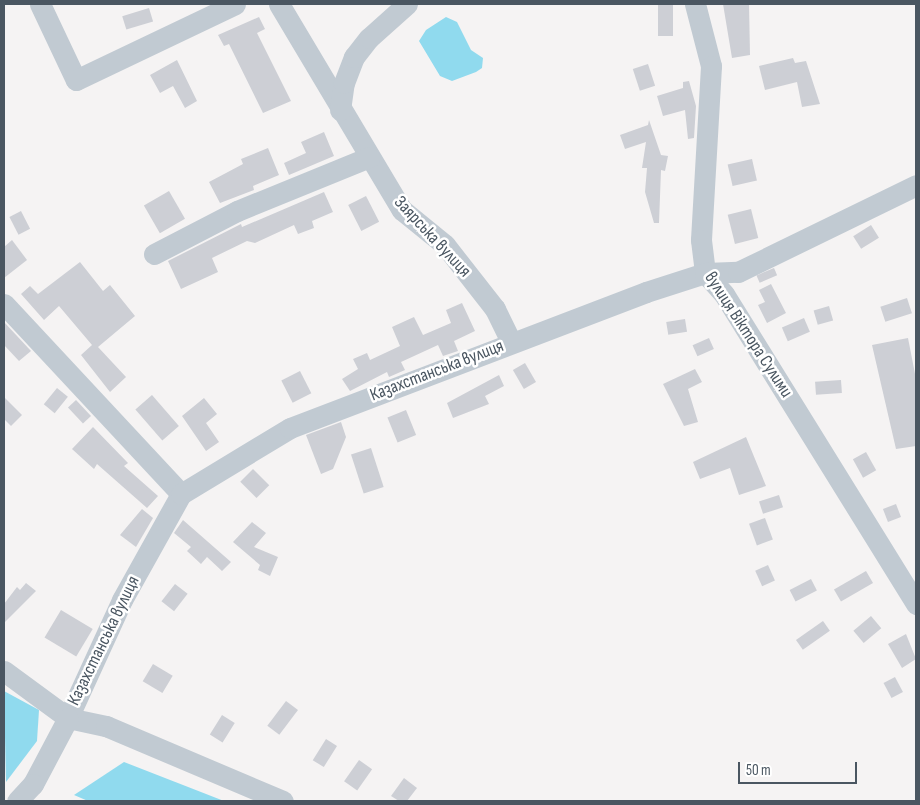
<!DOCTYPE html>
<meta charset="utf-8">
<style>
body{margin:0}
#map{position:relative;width:920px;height:805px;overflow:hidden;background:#f5f3f3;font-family:"Sofia Sans Condensed",sans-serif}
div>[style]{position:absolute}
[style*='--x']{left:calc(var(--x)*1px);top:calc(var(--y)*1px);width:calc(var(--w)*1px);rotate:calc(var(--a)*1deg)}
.water>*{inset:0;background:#90daee}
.building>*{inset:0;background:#cdcfd5;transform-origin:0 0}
.minor>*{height:21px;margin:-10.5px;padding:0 10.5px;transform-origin:10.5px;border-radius:10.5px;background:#c1cad2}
span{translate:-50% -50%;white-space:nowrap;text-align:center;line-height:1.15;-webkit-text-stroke:5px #fff;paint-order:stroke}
.street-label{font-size:18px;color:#4a5661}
.frame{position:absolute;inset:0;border:5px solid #4a5661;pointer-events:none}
.scale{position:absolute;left:738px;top:762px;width:119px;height:22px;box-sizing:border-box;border:2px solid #4a5661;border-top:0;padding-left:6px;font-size:15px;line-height:18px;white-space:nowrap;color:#4a5661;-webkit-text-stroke:4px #fff;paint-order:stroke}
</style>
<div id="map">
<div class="water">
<i style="clip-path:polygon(446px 17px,457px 22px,471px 50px,483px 58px,482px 68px,476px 72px,452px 81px,440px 76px,419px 41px,426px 30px)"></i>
<i style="clip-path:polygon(4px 691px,39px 710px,37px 741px,6px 782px)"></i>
<i style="clip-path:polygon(124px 762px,224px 801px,88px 801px,74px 795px)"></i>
</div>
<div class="building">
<i style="left:658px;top:4px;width:15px;height:32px"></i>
<i style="clip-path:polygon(723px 4px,749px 4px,750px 55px,732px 58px)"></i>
<i style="left:149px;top:8px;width:14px;height:28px;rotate:73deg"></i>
<i style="clip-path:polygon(259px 17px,265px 29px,257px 33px,291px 101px,263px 113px,229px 44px,224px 46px,218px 35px)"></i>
<i style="clip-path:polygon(793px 58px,795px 63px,806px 61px,820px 104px,802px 107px,797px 82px,765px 90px,759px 66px)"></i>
<i style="clip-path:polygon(177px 60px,197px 101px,185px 108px,173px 86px,160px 93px,150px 75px)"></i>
<i style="left:648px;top:64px;width:23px;height:16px;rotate:72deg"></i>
<i style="clip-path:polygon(689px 81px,696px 106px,694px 138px,688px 139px,685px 110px,663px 116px,657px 96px,683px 88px,683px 82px)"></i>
<i style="clip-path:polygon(649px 120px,661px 155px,668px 156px,665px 171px,661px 170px,659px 223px,654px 223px,645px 192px,647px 168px,642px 168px,646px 142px,625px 149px,620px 135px,648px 125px)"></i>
<i style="clip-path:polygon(324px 132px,334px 156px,289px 175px,284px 163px,306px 153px,301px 142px)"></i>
<i style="clip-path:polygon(268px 148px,279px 175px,253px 186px,254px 190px,220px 203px,209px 182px,243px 164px,241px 159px)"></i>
<i style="left:752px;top:159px;width:22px;height:25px;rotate:77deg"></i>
<i style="left:169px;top:191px;width:32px;height:29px;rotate:60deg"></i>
<i style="clip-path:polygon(324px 192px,333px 212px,312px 221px,314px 228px,298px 234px,294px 225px,255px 243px,247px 241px,212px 258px,218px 272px,181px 289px,168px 261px,241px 224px,242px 227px)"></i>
<i style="left:366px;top:196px;width:29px;height:20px;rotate:63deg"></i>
<i style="left:751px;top:209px;width:30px;height:24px;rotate:76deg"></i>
<i style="left:21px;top:211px;width:20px;height:13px;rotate:63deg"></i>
<i style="left:871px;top:225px;width:15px;height:21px;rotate:58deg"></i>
<i style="clip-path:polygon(12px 240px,27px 260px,4px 278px,4px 247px)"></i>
<i style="clip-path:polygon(80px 262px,103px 291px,110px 285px,135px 316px,98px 347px,126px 377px,110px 392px,81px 355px,92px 345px,59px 306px,44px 320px,21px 294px,30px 286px,38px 294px)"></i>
<i style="left:774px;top:268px;width:8px;height:19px;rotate:67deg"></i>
<i style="clip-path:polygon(771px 284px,786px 313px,767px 323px,758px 305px,765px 302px,759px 290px)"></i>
<i style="left:907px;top:298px;width:16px;height:28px;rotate:72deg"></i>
<i style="clip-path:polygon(462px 303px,475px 331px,454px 341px,458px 351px,443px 356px,438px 345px,401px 362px,405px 370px,389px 377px,387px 372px,350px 391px,342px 379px,358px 369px,353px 359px,367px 353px,370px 360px,400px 346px,392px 327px,414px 317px,423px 335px,451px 323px,446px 310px)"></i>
<i style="left:829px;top:306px;width:15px;height:16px;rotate:74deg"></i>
<i style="left:804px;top:318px;width:15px;height:24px;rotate:67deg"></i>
<i style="left:685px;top:319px;width:13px;height:19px;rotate:81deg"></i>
<i style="clip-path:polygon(4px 322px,31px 351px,19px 361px,4px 345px)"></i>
<i style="left:709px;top:338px;width:12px;height:18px;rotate:66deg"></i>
<i style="clip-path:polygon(908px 338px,916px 379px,916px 446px,896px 449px,872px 345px)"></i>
<i style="left:525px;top:363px;width:22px;height:14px;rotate:60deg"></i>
<i style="clip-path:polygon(695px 369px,702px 382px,688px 389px,698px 422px,684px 426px,663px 384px)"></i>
<i style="left:300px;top:371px;width:25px;height:21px;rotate:63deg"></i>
<i style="clip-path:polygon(499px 375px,504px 386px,485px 396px,489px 404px,453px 418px,447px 403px)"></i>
<i style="left:841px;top:380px;width:13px;height:26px;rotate:86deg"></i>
<i style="left:57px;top:388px;width:14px;height:21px;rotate:39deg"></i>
<i style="left:152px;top:395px;width:41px;height:22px;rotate:49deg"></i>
<i style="clip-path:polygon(4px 397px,22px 415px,11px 426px,4px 419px)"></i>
<i style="clip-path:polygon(204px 398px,217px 414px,206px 423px,219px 442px,206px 451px,182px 416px)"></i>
<i style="left:76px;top:400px;width:22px;height:11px;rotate:47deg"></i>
<i style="left:406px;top:410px;width:27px;height:20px;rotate:68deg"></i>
<i style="clip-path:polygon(341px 422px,346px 437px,333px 469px,321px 474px,306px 435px)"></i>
<i style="clip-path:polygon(93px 427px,128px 463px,124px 466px,158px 496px,147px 508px,97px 464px,94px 469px,72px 449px)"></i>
<i style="clip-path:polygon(746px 437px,766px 486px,739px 495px,730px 468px,700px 479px,693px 462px)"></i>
<i style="left:371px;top:448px;width:41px;height:21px;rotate:72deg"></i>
<i style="left:866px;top:452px;width:21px;height:15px;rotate:61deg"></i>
<i style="left:253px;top:469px;width:23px;height:18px;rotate:45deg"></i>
<i style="left:779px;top:495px;width:13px;height:21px;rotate:72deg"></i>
<i style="left:896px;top:504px;width:14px;height:14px;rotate:69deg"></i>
<i style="clip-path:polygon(142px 509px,153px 518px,136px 547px,120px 535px)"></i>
<i style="left:765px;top:518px;width:23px;height:17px;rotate:70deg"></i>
<i style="clip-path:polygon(183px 520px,231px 562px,222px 571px,207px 557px,201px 564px,187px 551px,191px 547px,174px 533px)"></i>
<i style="clip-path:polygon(252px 522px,266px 533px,254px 547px,278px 557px,270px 576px,258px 570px,260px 565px,233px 542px)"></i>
<i style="left:768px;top:565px;width:17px;height:14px;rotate:66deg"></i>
<i style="left:866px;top:571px;width:14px;height:37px;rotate:60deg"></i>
<i style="left:811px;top:579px;width:13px;height:24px;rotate:63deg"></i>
<i style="clip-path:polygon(26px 583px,36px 591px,4px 623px,4px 604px,17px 587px,20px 590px)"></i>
<i style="left:175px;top:584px;width:16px;height:22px;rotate:38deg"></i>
<i style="left:61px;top:610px;width:37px;height:32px;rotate:31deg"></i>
<i style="left:871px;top:616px;width:16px;height:23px;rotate:50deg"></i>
<i style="left:823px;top:621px;width:12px;height:33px;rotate:55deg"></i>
<i style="clip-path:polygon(906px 634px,916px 659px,902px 668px,888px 644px)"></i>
<i style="left:153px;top:664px;width:23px;height:20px;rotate:31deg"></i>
<i style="left:895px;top:677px;width:17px;height:13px;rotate:62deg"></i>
<i style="left:286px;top:701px;width:15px;height:31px;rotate:37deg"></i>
<i style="left:222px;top:715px;width:15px;height:23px;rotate:32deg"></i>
<i style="left:326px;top:739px;width:13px;height:25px;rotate:32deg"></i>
<i style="left:359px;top:760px;width:16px;height:26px;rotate:35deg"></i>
<i style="clip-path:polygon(404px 778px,417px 788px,407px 801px,399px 801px,391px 796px)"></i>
</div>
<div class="minor">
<i style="--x:40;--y:4;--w:84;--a:64.7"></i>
<i style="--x:76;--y:80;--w:176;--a:-25.5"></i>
<i style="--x:279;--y:4;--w:240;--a:59.2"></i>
<i style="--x:402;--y:210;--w:55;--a:39.1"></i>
<i style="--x:445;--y:245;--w:81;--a:52"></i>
<i style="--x:495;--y:309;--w:37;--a:64"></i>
<i style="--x:695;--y:4;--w:64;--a:75.5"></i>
<i style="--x:711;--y:66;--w:174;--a:93.3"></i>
<i style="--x:701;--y:240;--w:33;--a:83"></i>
<i style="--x:705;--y:273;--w:28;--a:48"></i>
<i style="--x:724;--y:294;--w:365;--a:58.2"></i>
<i style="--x:340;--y:110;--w:27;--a:-82"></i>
<i style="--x:344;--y:83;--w:28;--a:-69"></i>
<i style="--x:354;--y:57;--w:24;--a:-52"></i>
<i style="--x:369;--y:38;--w:51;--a:-41.8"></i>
<i style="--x:154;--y:254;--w:93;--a:-27.4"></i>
<i style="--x:237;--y:211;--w:143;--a:-22.2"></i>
<i style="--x:4;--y:304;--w:260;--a:47"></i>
<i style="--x:181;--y:494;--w:121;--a:119.1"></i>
<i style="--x:122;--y:600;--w:130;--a:114.6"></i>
<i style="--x:68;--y:718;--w:39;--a:12"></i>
<i style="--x:106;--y:726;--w:192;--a:23"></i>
<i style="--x:181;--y:494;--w:127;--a:-31.2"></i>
<i style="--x:290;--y:428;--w:381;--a:-20.9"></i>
<i style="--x:646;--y:292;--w:62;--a:-17.9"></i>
<i style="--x:705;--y:273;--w:33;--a:-2"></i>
<i style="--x:738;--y:272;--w:198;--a:-26"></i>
<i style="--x:4;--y:671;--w:79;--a:36.3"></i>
<i style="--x:68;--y:718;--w:75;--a:117.9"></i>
<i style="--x:33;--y:784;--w:23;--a:133"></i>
</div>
<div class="street-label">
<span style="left:432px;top:237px;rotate:47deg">Заярська вулиця</span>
<span style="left:748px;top:335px;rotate:57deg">вулиця Віктора Сулими</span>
<span style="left:437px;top:371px;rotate:-21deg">Казахстанська вулиця</span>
<span style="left:104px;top:641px;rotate:-64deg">Казахстанська вулиця</span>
</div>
<div class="frame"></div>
<div class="scale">50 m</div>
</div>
